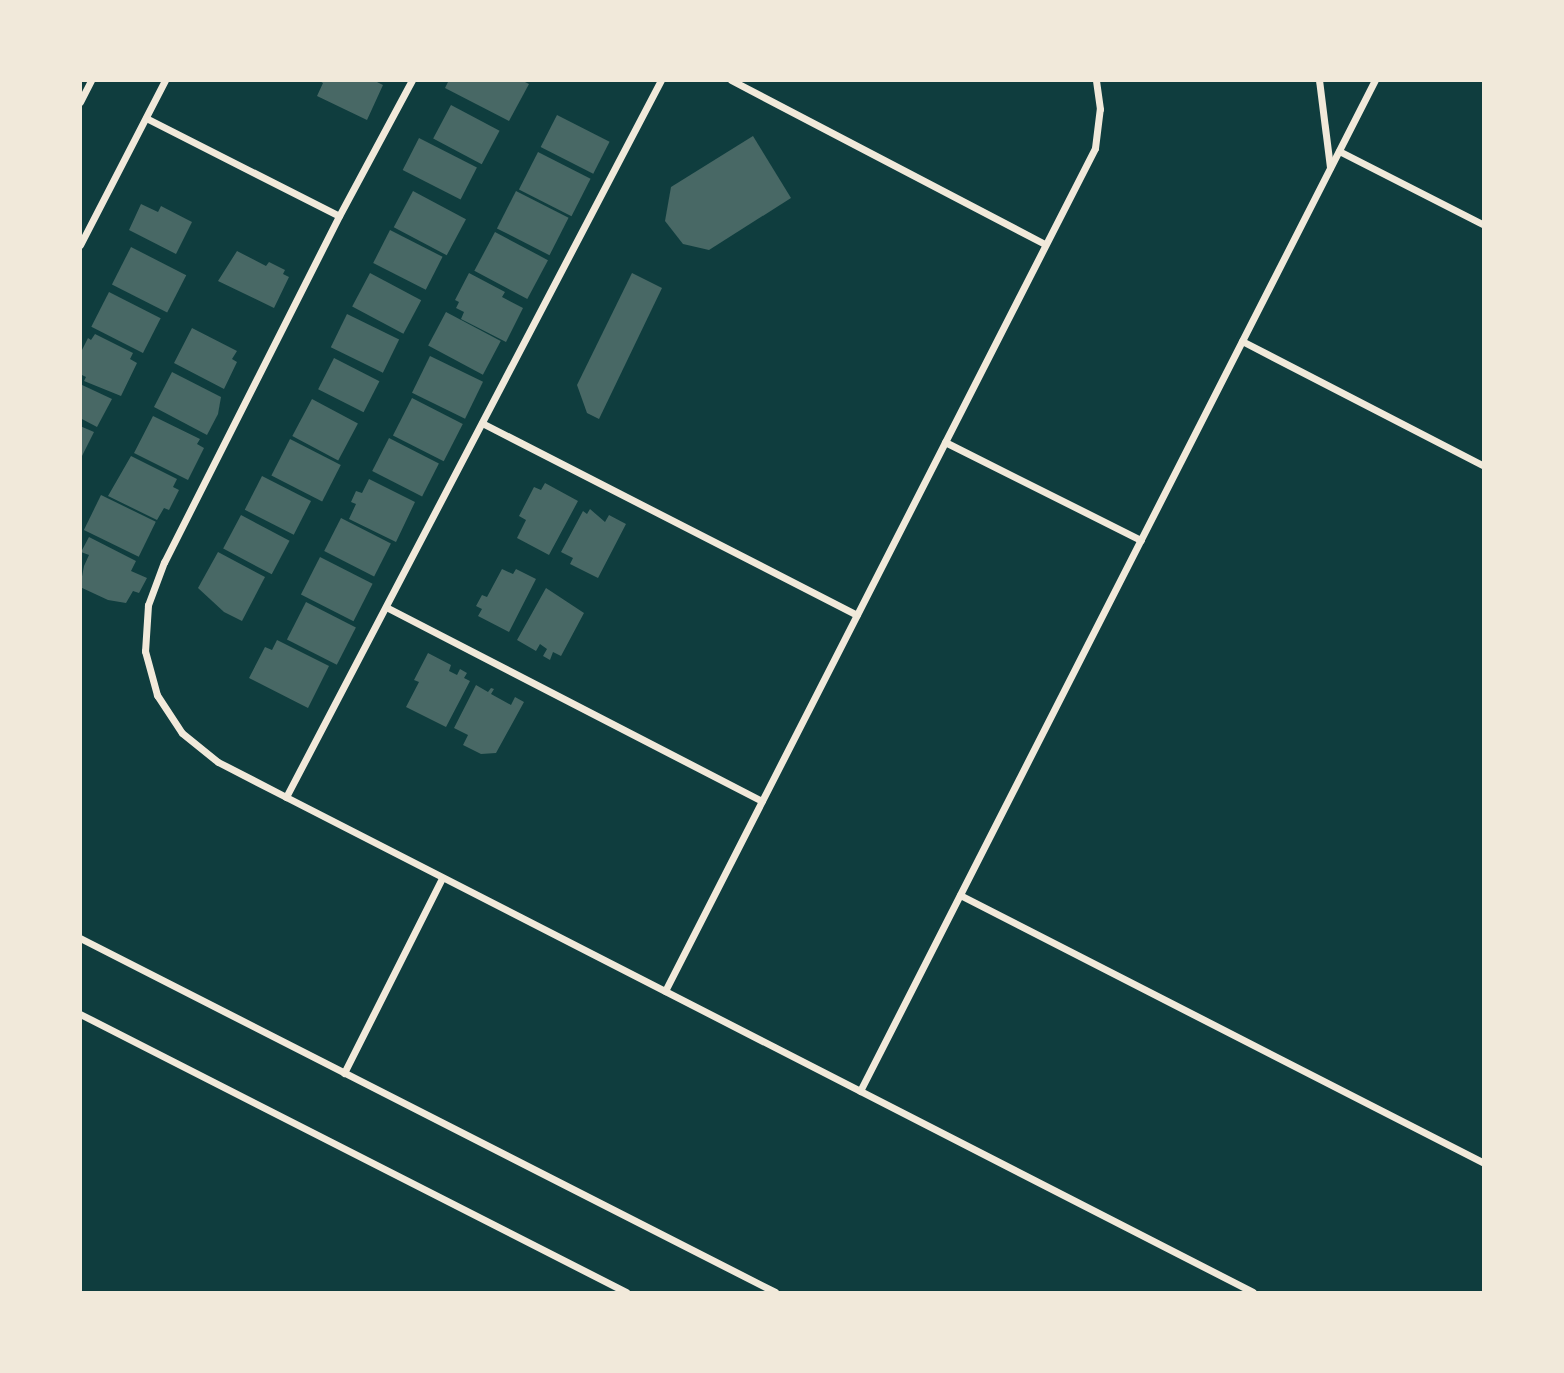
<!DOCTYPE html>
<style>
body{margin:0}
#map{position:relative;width:1564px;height:1373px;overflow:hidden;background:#0f3d3e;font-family:Ubuntu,sans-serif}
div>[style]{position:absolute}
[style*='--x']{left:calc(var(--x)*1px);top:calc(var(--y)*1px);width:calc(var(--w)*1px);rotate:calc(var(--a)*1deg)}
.building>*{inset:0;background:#486865;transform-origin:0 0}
.minor>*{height:7px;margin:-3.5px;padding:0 3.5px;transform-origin:3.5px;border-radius:3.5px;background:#f1e9da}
span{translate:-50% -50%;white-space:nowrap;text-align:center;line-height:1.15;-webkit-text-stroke:6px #f1e9da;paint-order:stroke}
.frame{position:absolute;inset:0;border:82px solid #f1e9da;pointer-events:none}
</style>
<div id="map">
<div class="building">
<i style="clip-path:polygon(318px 80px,373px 80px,383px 85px,367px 120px,317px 96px,323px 83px)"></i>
<i style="clip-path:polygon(449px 80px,521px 80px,529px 84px,509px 121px,445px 88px)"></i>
<i style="left:451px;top:105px;width:55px;height:38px;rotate:28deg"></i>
<i style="left:557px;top:115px;width:59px;height:36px;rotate:27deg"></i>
<i style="clip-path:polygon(753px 136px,791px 198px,709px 250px,683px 244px,665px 221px,671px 187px)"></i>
<i style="left:419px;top:138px;width:65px;height:36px;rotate:27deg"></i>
<i style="left:538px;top:152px;width:59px;height:42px;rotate:27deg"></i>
<i style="left:413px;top:191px;width:60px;height:41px;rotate:28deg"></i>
<i style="left:516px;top:191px;width:59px;height:42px;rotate:27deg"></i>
<i style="clip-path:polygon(141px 204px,158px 212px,161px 206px,192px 222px,176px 254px,129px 230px)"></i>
<i style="left:390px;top:230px;width:59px;height:37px;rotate:27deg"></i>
<i style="left:495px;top:232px;width:60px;height:44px;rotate:28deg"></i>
<i style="left:131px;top:247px;width:62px;height:42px;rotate:27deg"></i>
<i style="clip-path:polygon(237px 251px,266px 266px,269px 262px,285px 270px,283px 274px,289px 277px,274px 308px,218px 281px)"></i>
<i style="left:370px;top:273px;width:58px;height:38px;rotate:28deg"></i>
<i style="clip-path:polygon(469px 273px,505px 292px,502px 297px,523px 308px,506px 342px,461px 319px,464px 312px,456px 308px,459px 302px,455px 300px)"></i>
<i style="clip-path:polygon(632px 273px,662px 288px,599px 419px,587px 413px,577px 385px)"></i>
<i style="left:109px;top:292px;width:58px;height:39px;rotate:27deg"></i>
<i style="left:446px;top:312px;width:62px;height:38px;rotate:28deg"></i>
<i style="left:347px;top:314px;width:58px;height:37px;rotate:26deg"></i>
<i style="clip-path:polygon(192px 328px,237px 351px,232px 359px,237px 362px,224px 389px,174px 363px)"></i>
<i style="clip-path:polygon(95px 334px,133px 353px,130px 359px,137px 363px,121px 396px,84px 381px,86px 377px,80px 374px,80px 354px,88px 338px,91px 340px)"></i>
<i style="left:430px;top:356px;width:59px;height:41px;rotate:26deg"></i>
<i style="left:334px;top:358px;width:51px;height:35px;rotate:27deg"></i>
<i style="clip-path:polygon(172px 372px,221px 397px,218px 414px,207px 435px,154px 407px)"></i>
<i style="clip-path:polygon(80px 384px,112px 399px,97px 427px,80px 418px)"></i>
<i style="left:412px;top:398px;width:57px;height:42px;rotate:27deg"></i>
<i style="left:312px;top:399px;width:52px;height:42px;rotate:28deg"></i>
<i style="clip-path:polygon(153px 416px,200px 439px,197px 444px,204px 448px,188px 480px,134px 453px)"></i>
<i style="clip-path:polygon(80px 426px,94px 432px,80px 460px)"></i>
<i style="left:389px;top:438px;width:56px;height:37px;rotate:27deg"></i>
<i style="left:290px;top:439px;width:57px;height:41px;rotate:27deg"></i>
<i style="clip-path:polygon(131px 456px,177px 479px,173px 487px,179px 490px,169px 510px,164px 508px,157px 520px,108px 496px)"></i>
<i style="left:262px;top:476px;width:55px;height:38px;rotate:27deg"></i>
<i style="clip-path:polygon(369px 479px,415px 502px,396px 542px,349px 519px,356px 504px,351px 502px,356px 491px,362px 493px)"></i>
<i style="clip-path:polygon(545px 483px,578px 501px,549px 555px,517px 538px,526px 520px,519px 516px,534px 487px,541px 490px)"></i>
<i style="left:101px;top:495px;width:61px;height:39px;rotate:26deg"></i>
<i style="clip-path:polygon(590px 509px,605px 522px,609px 515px,626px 524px,598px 578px,570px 564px,573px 558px,561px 552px,583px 511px,587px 514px)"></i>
<i style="left:241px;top:515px;width:55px;height:38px;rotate:28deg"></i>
<i style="left:341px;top:518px;width:56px;height:37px;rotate:27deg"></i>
<i style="clip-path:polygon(89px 537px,136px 561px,131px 571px,147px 578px,139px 593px,133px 591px,126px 603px,108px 600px,80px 587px,84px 566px,89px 555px,81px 552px)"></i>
<i style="clip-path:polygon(218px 552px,265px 577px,242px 621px,224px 612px,198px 588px)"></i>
<i style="left:320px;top:557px;width:59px;height:42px;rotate:27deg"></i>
<i style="clip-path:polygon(502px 569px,513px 574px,516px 569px,536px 579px,509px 632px,478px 616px,482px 609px,476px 606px,482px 595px,487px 597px)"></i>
<i style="clip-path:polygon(546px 588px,584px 613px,561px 656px,553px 652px,550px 660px,543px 656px,547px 649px,540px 644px,536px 651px,517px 640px)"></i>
<i style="left:306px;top:602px;width:56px;height:42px;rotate:27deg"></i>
<i style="clip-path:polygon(277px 640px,329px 666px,308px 708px,249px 678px,265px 647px,272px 650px)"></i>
<i style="clip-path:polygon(428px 653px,451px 665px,449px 671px,457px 675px,460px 669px,467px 673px,464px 678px,470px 681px,446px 727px,406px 707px,419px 682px,414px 680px)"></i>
<i style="clip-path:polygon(476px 685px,488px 692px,491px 688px,494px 689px,491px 694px,511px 705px,515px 697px,524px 702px,496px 753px,481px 754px,463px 745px,468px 735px,454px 728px)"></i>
</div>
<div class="minor">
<i style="--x:412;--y:80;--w:154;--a:118.2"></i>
<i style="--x:339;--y:216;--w:388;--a:116.8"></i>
<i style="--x:164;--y:562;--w:46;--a:110.4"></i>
<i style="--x:148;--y:605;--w:46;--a:93.7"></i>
<i style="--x:145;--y:651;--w:46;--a:74.7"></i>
<i style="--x:157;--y:695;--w:45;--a:56.7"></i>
<i style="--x:182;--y:733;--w:46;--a:38.9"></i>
<i style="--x:218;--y:762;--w:76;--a:27.2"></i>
<i style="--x:286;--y:797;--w:1086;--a:27.11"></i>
<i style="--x:731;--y:80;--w:354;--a:27.6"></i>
<i style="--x:1319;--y:80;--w:88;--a:82.8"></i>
<i style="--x:80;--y:102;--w:25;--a:-63"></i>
<i style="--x:146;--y:118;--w:216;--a:26.9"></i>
<i style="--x:1339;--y:151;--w:163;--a:27"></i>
<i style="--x:80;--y:245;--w:186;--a:-62.7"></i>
<i style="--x:1242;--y:341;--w:272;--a:27.3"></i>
<i style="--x:482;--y:423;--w:421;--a:27.1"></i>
<i style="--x:945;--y:442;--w:219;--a:26.6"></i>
<i style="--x:386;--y:607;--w:423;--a:27.3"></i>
<i style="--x:286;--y:797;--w:809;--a:-62.39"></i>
<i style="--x:960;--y:895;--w:589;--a:27.09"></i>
<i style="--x:80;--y:938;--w:780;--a:26.99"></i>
<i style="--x:665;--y:991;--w:946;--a:-62.97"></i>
<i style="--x:1095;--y:148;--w:39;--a:-83"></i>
<i style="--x:1100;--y:109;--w:29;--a:-98"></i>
<i style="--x:80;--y:1014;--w:613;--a:26.98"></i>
<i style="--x:344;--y:1073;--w:218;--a:-63.3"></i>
<i style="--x:860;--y:1091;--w:1135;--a:-63.01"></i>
</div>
<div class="frame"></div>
</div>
